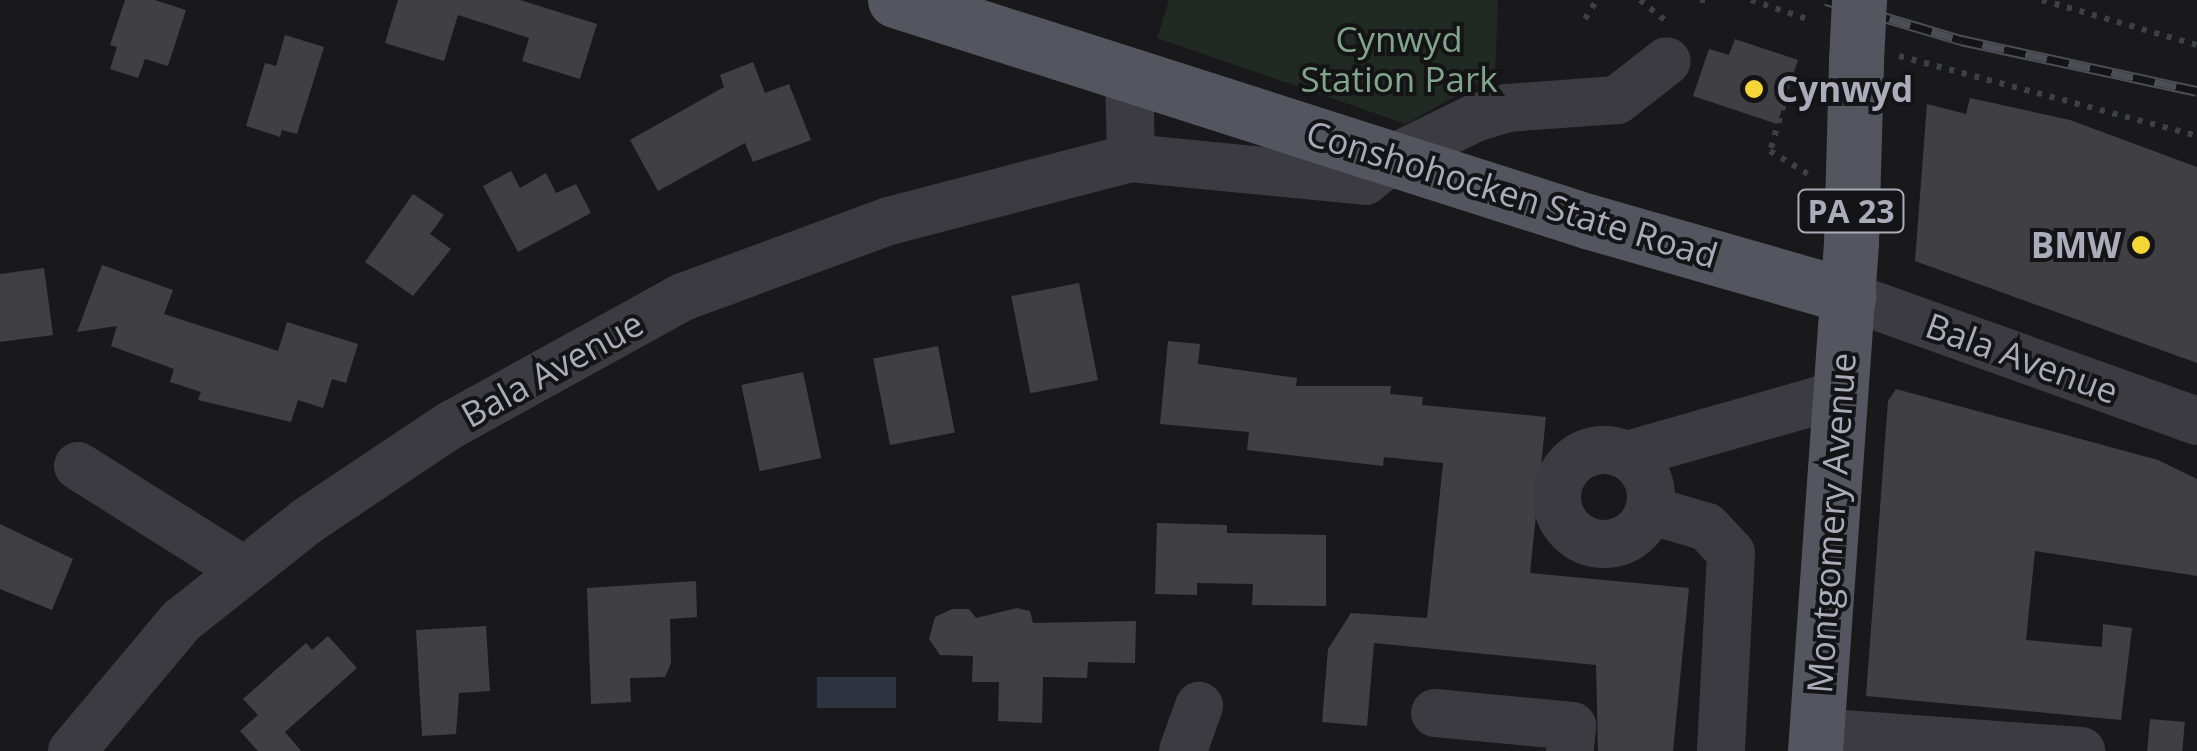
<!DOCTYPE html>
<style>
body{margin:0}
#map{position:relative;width:2197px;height:751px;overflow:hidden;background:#19181a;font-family:"Open Sans",sans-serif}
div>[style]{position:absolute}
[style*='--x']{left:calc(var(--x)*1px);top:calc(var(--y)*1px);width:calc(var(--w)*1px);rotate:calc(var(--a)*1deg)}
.green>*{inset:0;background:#202922}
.water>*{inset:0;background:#2e343f;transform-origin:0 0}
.building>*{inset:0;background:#404044;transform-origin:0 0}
.path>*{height:6px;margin-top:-3px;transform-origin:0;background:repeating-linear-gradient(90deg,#3f4047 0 5px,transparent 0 13px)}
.minor>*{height:48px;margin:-24px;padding:0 24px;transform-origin:24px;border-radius:24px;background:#3b3b41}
.minor>.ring{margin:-24px;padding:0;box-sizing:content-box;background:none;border:48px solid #3b3b41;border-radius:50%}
.major>*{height:55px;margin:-27.5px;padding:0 27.5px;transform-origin:27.5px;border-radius:27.5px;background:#55555f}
.rail>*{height:11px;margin-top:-5.5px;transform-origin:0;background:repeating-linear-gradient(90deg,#141315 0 22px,#4c4d55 0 44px);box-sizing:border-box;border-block:2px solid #4c4d55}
.major-bridge>*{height:55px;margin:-27.5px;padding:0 27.5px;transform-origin:27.5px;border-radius:27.5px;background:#55555f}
.dots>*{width:28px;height:28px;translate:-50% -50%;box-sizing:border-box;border:5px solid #141315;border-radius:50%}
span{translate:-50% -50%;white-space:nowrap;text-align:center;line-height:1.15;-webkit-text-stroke:8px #141315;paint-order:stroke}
.shield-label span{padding:2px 8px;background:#141315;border:2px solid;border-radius:8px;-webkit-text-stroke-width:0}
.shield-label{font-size:32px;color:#aaacba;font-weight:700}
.park-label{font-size:35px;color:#81a58a}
.poi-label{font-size:35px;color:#aaacba;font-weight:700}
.left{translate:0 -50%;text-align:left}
.right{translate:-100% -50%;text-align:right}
.street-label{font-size:35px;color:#aaacba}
</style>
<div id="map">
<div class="green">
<i style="clip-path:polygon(1169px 0,1498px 0,1495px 74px,1406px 124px,1157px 38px)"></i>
</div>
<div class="water">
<i style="left:817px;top:677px;width:79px;height:31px"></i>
</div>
<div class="building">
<i style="clip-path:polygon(125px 0,155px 0,186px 10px,168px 66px,145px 59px,138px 78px,110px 69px,117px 47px,110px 45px)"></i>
<i style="clip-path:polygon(398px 0,520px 0,597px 24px,580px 79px,522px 61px,529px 38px,458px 15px,444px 61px,385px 43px)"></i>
<i style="clip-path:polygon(285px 35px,324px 47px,297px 134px,282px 130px,280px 137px,246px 126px,265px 63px,276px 66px)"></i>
<i style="clip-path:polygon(1735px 39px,1798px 60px,1777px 124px,1693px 96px,1709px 49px,1729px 55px)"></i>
<i style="clip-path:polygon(753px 62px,765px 93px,789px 84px,811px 140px,753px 162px,745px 143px,658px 191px,630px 140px,724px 87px,720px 75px)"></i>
<i style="clip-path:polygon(1970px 98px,2070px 120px,2197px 167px,2197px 363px,1915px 261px,1927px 104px,1966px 114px)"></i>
<i style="clip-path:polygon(511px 171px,520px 188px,546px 173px,556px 193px,576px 184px,591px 213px,518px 252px,483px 186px)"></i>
<i style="clip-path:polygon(413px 194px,444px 215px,430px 234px,451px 249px,413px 296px,365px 262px)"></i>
<i style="clip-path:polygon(102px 265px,173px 290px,164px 314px,278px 351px,287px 322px,358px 344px,346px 383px,332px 379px,323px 408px,298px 400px,291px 422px,198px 400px,201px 392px,170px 382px,174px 369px,111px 346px,117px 326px,77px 332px)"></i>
<i style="clip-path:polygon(44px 268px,53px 335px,0 342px,0 274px)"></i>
<i style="left:1079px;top:283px;width:99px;height:69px;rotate:79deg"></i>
<i style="clip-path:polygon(1168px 341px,1200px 344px,1198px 364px,1297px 378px,1296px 386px,1391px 386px,1390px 394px,1423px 397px,1422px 405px,1546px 417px,1530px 573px,1689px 588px,1673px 751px,1598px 751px,1596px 665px,1374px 643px,1367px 726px,1322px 722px,1328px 649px,1351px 613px,1427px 618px,1443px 463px,1384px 457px,1383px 466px,1247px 450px,1249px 432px,1160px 424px)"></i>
<i style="left:938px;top:346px;width:88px;height:66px;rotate:79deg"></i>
<i style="left:803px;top:372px;width:88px;height:63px;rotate:78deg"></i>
<i style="clip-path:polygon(1896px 389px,2158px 460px,2197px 479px,2197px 576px,2035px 551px,2026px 640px,2102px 647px,2103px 624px,2132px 628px,2121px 720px,1866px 696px,1888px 401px)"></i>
<i style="clip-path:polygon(1157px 523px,1227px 525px,1227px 533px,1326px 535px,1326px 606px,1252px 605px,1253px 584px,1197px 583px,1197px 595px,1155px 594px)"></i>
<i style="clip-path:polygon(0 524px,73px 559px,52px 610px,0 589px)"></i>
<i style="clip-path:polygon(696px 581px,697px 617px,670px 619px,671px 663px,665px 677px,630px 678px,631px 702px,591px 704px,587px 588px)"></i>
<i style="clip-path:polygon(1017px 608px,1030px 611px,1033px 623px,1136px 621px,1135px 663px,1088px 662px,1087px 678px,1043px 677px,1042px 723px,998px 721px,999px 682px,972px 682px,973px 656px,940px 655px,929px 639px,935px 617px,952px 609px,969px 609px,976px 618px)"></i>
<i style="clip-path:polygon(486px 626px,490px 691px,459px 693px,456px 734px,422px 736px,416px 630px)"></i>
<i style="clip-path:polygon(328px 636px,357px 668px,285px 732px,301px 751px,258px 751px,240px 731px,258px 715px,243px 699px,306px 643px,312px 650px)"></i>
<i style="left:2150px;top:719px;width:35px;height:32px;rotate:5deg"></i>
</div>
<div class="path">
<i style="--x:1640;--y:0;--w:33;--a:39"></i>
<i style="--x:1700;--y:0;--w:8;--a:0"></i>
<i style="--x:1751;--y:0;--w:65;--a:18.7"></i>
<i style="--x:2042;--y:0;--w:161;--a:16.2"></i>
<i style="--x:1585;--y:19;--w:22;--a:-58"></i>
<i style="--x:1899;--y:56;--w:309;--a:15"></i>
<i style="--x:1787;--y:93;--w:60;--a:106.3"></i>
<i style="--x:1770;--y:151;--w:44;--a:31.2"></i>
</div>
<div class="minor">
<i style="--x:1129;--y:74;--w:84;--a:88.6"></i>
<i style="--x:1848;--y:296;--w:371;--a:19.7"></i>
<i class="ring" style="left:1557px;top:450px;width:46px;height:46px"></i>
<i style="--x:1627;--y:455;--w:223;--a:-15.9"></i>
<i style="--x:78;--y:466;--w:195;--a:32.2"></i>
<i style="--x:1649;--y:510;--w:60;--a:16.3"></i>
<i style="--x:1707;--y:527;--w:35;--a:47"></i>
<i style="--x:1731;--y:553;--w:198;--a:92.9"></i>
<i style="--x:1435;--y:713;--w:138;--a:5.4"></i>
<i style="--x:1572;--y:726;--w:25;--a:95"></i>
<i style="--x:1816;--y:732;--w:266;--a:4.1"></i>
<i style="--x:72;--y:751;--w:170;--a:-50"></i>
<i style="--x:181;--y:621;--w:161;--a:-38.4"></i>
<i style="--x:307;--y:521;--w:171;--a:-33.8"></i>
<i style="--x:449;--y:426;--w:267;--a:-28.9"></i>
<i style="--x:683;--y:297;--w:220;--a:-20.3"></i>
<i style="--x:889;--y:221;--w:250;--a:-14.6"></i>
<i style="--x:1131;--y:158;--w:235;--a:5.6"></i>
<i style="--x:1365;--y:181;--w:36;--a:-39"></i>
<i style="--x:1393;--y:158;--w:91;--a:-26"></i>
<i style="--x:1475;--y:118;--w:34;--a:-17"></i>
<i style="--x:1507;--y:108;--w:110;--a:-4.2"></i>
<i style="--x:1617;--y:100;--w:63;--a:-38"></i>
<i style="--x:1183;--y:751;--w:48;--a:-70.4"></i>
</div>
<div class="major">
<i style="--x:895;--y:0;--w:726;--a:17.71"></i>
<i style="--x:1587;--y:221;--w:272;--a:16"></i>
<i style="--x:1815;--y:751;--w:509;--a:-85.95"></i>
<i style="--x:1851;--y:243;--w:183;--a:-88.4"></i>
</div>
<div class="rail">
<i style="--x:1826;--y:0;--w:141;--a:16.5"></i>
<i style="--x:1961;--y:40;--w:241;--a:12.2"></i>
</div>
<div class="major-bridge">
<i style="--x:1856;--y:60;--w:60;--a:-87.1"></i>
</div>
<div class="dots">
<i style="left:1754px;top:89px;background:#f4d637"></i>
<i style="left:2141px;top:245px;background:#f4d637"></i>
</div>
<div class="shield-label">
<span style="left:1851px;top:211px">PA 23</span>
</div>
<div class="park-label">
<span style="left:1399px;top:59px">Cynwyd<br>Station Park</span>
</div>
<div class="poi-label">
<span class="left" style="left:1776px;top:89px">Cynwyd</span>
<span class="right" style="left:2121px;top:245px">BMW</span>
</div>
<div class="street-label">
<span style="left:1512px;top:194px;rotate:17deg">Conshohocken State Road</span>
<span style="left:2022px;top:358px;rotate:20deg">Bala Avenue</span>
<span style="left:552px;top:369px;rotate:-29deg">Bala Avenue</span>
<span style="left:1831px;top:523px;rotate:-86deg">Montgomery Avenue</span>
</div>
</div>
